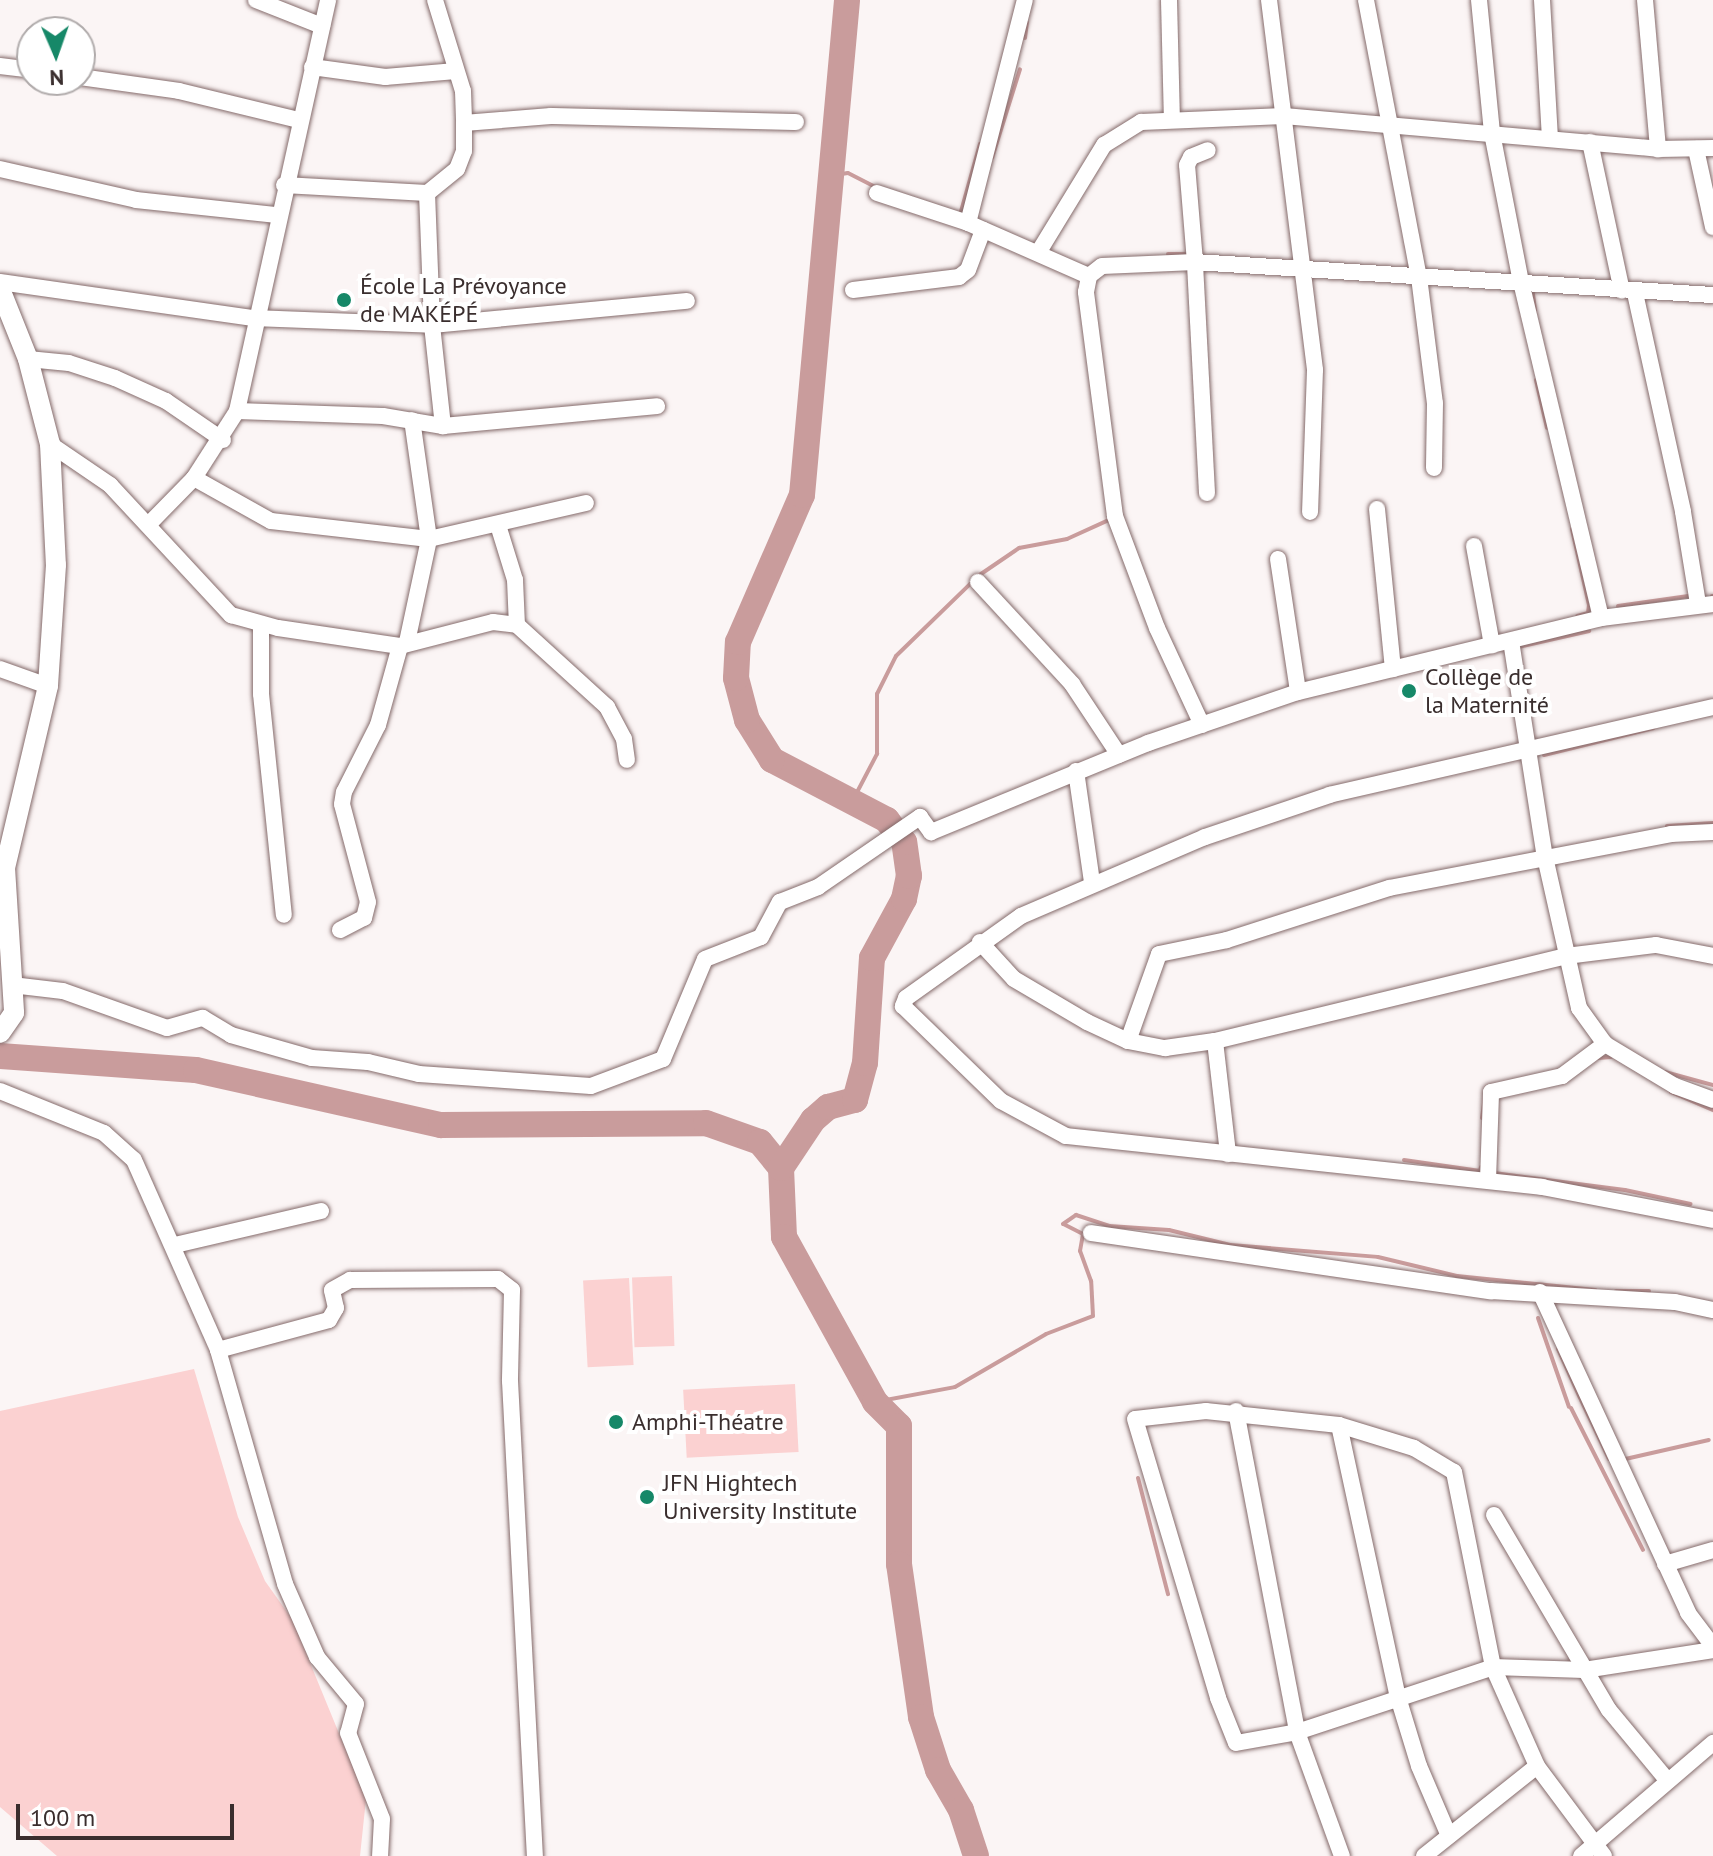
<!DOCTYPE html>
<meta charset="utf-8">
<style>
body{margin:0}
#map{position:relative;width:1713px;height:1856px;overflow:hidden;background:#fbf5f5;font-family:"PT Sans",sans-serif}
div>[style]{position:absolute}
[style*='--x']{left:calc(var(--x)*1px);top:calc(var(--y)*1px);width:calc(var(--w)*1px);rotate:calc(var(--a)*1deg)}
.green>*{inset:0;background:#fbd1d1;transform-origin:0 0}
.stream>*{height:4px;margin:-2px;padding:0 2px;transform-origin:2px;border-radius:2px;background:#c99c9c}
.river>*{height:26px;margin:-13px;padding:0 13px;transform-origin:13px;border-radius:13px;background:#c99c9c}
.roads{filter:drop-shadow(0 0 2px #846a6a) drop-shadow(0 0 2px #846a6a)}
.minor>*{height:16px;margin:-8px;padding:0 8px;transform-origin:8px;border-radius:8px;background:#fff}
.tertiary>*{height:20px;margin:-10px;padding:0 10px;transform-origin:10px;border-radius:10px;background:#fff}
.dots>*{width:22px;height:22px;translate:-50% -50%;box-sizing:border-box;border:4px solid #fff;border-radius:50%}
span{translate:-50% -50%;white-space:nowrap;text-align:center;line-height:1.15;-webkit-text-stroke:8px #fff;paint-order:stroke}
.poi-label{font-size:24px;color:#3a2e2e}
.left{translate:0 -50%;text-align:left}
.north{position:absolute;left:16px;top:16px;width:80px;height:80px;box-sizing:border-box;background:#fff;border:2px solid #b0abab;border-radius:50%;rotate:178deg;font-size:22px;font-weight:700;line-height:32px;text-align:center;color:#3a2e2e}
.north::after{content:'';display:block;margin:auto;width:28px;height:36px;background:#168868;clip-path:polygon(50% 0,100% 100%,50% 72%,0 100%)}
.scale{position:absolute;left:16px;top:1804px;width:218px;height:36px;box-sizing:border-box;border:4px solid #3a2e2e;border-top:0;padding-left:10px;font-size:24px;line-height:28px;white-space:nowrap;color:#3a2e2e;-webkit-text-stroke:6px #fff;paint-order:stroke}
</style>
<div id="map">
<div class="green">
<i style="left:672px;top:1276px;width:70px;height:40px;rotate:88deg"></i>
<i style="left:629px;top:1278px;width:87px;height:46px;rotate:87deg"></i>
<i style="clip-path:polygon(194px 1369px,238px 1517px,265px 1581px,292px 1619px,366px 1799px,360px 1856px,57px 1856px,0 1807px,0 1411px)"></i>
<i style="left:795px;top:1384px;width:68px;height:112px;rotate:87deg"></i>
</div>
<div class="stream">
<i style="--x:1025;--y:38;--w:16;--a:-83"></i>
<i style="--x:992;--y:158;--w:93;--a:-72.5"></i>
<i style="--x:835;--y:175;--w:13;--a:-9"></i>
<i style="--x:848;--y:173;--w:34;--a:27"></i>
<i style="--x:960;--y:215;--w:74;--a:-74.3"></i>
<i style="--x:1168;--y:254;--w:17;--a:0"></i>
<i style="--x:1532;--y:286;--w:24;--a:83"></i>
<i style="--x:1536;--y:380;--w:49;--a:77.1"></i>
<i style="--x:1572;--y:529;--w:78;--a:77.4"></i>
<i style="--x:1589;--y:605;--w:8;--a:97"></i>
<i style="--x:1588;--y:613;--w:11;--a:165"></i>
<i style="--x:978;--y:576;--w:50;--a:-34.3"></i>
<i style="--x:1019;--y:548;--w:49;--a:-10.6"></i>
<i style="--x:1067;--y:539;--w:48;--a:-24.4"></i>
<i style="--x:1712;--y:596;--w:1;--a:0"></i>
<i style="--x:1618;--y:606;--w:71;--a:-8.1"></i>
<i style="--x:1518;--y:647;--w:73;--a:-12.7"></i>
<i style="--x:1544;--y:755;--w:113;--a:-13.8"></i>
<i style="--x:854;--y:798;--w:50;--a:-62.4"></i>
<i style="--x:877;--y:754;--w:60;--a:-90"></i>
<i style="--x:877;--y:694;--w:42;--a:-63.4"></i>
<i style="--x:896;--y:656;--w:106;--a:-44.2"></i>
<i style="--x:1667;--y:826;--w:46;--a:-3.7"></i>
<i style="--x:1598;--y:1058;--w:13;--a:-4"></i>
<i style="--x:1665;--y:1072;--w:50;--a:15.2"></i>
<i style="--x:1671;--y:1092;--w:46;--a:23.2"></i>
<i style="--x:1482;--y:1118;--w:30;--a:-82"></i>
<i style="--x:1404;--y:1160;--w:77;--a:8.2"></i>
<i style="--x:1480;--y:1171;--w:4;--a:-76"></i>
<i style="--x:1494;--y:1173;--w:132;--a:7.4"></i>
<i style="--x:1625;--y:1190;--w:67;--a:12"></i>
<i style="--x:1616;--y:1291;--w:33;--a:0"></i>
<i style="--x:1538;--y:1318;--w:94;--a:70.8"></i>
<i style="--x:1558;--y:1349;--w:54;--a:65.8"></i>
<i style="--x:1581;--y:1400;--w:65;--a:64.6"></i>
<i style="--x:875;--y:1402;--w:81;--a:-10.6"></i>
<i style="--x:955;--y:1387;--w:105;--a:-30.2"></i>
<i style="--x:1046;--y:1334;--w:50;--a:-21"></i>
<i style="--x:1093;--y:1316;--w:35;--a:-93"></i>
<i style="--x:1091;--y:1281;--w:32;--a:-110"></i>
<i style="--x:1080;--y:1251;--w:17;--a:-80"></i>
<i style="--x:1083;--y:1234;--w:22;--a:-153"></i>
<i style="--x:1063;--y:1224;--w:16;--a:-35"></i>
<i style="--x:1076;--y:1215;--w:35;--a:18"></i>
<i style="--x:1109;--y:1226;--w:60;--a:3.8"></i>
<i style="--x:1169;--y:1230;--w:63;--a:13.8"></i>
<i style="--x:1230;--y:1245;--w:148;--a:4.6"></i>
<i style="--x:1378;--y:1257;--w:81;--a:13.5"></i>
<i style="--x:1457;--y:1276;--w:139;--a:5.8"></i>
<i style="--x:1571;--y:1408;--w:159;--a:63.1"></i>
<i style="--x:1621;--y:1460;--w:90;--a:-12.8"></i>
<i style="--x:1138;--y:1478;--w:120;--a:75.5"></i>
</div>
<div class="river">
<i style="--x:0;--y:1056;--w:196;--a:4.1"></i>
<i style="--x:196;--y:1070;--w:251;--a:12.7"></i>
<i style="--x:441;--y:1125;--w:265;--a:-0.4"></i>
<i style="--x:706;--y:1123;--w:57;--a:19.4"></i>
<i style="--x:760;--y:1142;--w:33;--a:51"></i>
<i style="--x:781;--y:1168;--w:69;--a:87.5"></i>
<i style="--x:784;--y:1237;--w:188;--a:61.1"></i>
<i style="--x:875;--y:1402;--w:34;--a:45"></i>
<i style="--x:899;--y:1426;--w:138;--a:90"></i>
<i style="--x:899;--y:1564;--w:155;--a:81.8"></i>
<i style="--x:921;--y:1717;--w:56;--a:72.2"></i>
<i style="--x:938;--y:1770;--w:46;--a:60.1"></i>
<i style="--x:961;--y:1810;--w:48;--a:71.9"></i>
<i style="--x:781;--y:1168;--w:58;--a:-56.3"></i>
<i style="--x:813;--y:1120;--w:20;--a:-41"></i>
<i style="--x:828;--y:1107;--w:28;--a:-15"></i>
<i style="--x:855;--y:1100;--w:38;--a:-75"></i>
<i style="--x:865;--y:1063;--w:105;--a:-86.2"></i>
<i style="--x:872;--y:958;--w:67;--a:-61.5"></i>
<i style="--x:904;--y:899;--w:24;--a:-78"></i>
<i style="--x:909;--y:876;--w:34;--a:-98"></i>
<i style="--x:904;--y:842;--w:28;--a:-128"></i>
<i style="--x:887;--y:820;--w:130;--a:-152.4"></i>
<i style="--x:772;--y:760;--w:47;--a:-122"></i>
<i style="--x:747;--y:720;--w:43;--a:-104.7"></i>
<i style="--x:736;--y:678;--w:36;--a:-87"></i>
<i style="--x:738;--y:642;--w:160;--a:-66.5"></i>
<i style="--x:802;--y:495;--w:497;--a:-84.8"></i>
</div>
<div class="roads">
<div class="minor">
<i style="--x:256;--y:0;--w:71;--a:21.5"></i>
<i style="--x:435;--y:0;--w:95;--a:72.9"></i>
<i style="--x:463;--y:91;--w:32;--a:88"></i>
<i style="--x:464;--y:123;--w:28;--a:90"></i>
<i style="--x:464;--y:151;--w:19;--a:111"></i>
<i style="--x:457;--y:169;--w:38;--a:141"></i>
<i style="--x:427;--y:193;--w:132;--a:87.8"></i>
<i style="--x:432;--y:325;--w:102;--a:83.8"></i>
<i style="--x:1169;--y:0;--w:120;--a:88.6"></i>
<i style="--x:1269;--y:0;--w:373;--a:82.9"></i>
<i style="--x:1315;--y:370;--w:142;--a:92"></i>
<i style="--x:1366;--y:0;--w:282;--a:79.2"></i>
<i style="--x:1419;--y:277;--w:127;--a:82.8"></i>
<i style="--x:1435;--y:403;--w:65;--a:90.9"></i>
<i style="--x:1479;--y:0;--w:134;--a:84.4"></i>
<i style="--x:1492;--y:133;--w:152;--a:79"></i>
<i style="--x:1521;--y:282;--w:345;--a:76.6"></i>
<i style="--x:1542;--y:0;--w:138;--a:86.7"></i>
<i style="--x:1645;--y:0;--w:150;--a:85"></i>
<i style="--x:0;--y:66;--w:32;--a:7"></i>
<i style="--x:312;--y:67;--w:74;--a:7.8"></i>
<i style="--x:385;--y:77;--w:71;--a:-4.8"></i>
<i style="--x:80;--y:77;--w:100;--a:8"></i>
<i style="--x:179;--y:91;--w:123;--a:13.6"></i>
<i style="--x:464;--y:123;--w:87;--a:-4.6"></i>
<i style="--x:551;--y:116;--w:245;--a:1.4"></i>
<i style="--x:1590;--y:142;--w:152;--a:77.9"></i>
<i style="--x:1696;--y:149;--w:80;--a:77.7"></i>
<i style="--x:0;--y:169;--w:139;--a:12.8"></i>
<i style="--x:136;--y:200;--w:142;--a:6.1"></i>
<i style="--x:284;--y:185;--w:143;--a:3.2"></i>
<i style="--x:877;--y:193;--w:96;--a:18.2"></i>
<i style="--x:968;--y:223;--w:132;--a:23.7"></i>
<i style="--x:968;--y:223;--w:230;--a:-75.7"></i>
<i style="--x:1038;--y:253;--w:127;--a:-58.6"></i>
<i style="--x:1104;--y:145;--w:44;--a:-31.9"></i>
<i style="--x:1141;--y:122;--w:143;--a:-2.4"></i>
<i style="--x:1284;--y:116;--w:375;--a:5"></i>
<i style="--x:1658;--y:149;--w:55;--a:-1"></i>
<i style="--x:0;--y:282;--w:256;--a:8.1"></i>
<i style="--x:253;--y:318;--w:179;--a:2.2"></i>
<i style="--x:432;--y:325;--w:256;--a:-5.4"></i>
<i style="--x:853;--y:290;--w:107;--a:-7"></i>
<i style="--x:959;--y:277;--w:11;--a:-38"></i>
<i style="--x:968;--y:270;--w:43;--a:-69.4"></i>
<i style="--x:1635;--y:293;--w:224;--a:77.6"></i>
<i style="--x:1683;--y:512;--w:93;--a:80.7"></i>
<i style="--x:28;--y:359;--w:41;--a:5.6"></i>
<i style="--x:69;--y:363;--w:48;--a:18.1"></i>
<i style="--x:115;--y:378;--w:56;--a:24.3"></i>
<i style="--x:166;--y:401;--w:69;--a:34.4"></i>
<i style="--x:237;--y:411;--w:146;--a:2"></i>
<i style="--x:383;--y:416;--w:61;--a:9.5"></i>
<i style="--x:443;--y:426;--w:215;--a:-5.3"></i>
<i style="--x:50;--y:444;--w:73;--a:34.3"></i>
<i style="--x:110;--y:485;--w:178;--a:47.1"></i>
<i style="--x:231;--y:615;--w:49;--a:15.5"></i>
<i style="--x:278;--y:628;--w:123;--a:8.4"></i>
<i style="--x:400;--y:646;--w:96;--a:-14.5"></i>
<i style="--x:493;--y:622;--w:24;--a:7"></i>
<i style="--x:517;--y:625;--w:122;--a:42.3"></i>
<i style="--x:607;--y:707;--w:36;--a:62"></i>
<i style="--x:624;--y:739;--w:21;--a:82"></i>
<i style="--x:194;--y:478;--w:88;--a:29.2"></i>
<i style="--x:271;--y:521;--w:159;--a:6.5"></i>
<i style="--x:429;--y:539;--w:161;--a:-12.9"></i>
<i style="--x:1207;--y:493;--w:231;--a:-93"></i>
<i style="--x:1195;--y:262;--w:519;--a:3.65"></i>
<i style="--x:1377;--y:509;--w:161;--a:84.3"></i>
<i style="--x:149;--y:524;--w:64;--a:-45.6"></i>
<i style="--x:194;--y:478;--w:80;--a:-57.3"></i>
<i style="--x:237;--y:411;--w:421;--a:-77.5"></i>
<i style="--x:498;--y:525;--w:58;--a:72.8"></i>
<i style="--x:515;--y:580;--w:45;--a:87.5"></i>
<i style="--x:1474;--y:546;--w:101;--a:79.7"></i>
<i style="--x:1278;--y:559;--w:134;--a:81.4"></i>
<i style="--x:978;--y:582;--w:139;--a:47.3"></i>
<i style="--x:1072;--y:684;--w:85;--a:56.5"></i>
<i style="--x:261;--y:624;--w:70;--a:90"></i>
<i style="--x:261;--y:694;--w:222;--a:84.1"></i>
<i style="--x:1511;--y:641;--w:219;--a:81.1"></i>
<i style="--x:1545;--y:857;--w:155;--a:77.3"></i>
<i style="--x:1579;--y:1008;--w:44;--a:54.2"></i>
<i style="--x:1605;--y:1044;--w:82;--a:31"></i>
<i style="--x:1675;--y:1086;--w:40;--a:20.2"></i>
<i style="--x:407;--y:642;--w:105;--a:-77.9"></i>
<i style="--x:429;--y:539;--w:120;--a:-98.1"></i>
<i style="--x:0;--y:669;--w:51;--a:19.5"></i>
<i style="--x:1713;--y:707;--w:393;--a:167.1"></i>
<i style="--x:1330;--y:795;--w:132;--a:161.4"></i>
<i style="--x:1205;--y:837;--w:200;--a:156.8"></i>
<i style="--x:1021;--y:916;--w:141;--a:144.5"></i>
<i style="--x:906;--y:998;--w:9;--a:111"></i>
<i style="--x:903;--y:1006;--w:136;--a:44.1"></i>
<i style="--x:1001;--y:1101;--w:74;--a:28.3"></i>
<i style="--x:1066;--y:1136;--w:479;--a:6.1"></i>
<i style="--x:1542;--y:1187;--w:174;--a:10.9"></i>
<i style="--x:1202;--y:725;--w:107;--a:-114.9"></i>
<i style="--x:1157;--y:628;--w:120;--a:-110.6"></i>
<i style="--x:1115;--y:516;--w:226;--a:-97.4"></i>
<i style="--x:1086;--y:292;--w:16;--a:-79"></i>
<i style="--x:1089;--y:276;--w:16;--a:-38"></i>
<i style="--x:1102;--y:266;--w:93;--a:-2.5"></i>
<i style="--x:1195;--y:262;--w:97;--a:-94.7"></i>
<i style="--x:1187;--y:165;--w:9;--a:-63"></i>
<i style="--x:1191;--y:157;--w:18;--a:-22"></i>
<i style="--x:1076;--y:771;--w:112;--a:81.8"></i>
<i style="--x:340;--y:930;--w:27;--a:-27"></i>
<i style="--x:364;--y:918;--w:16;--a:-76"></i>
<i style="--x:368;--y:902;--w:101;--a:-104.9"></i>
<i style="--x:342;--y:804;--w:12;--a:-81"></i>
<i style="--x:344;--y:792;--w:75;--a:-63.1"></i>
<i style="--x:378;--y:725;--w:82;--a:-74.4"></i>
<i style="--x:980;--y:942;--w:50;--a:47.4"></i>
<i style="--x:1014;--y:979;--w:85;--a:30.5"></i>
<i style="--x:1087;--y:1022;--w:45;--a:24.9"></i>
<i style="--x:1128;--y:1041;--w:38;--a:11"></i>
<i style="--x:1165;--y:1048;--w:50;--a:-8"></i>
<i style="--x:1215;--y:1041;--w:361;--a:-13.6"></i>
<i style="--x:1566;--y:956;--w:91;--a:-7"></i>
<i style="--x:1656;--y:945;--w:58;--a:10.9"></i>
<i style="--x:12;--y:985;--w:51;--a:6.7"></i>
<i style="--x:63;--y:991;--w:110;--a:19.6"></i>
<i style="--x:167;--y:1028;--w:37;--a:-16"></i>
<i style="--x:203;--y:1018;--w:33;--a:31"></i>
<i style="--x:231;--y:1035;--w:84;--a:15.9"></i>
<i style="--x:312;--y:1058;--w:56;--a:4.1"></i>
<i style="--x:368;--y:1062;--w:52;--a:13.2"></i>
<i style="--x:419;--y:1074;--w:172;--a:4"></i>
<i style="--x:591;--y:1086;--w:77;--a:-20.6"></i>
<i style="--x:663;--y:1059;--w:108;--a:-67.2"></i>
<i style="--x:705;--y:959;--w:60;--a:-21.4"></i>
<i style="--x:761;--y:937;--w:40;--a:-62"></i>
<i style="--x:780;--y:902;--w:41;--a:-21.5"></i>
<i style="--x:818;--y:887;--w:124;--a:-34.5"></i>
<i style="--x:920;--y:817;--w:19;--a:54"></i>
<i style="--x:931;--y:832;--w:235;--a:-22.3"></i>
<i style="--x:1148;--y:743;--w:158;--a:-18.8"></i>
<i style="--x:1298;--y:692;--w:312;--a:-13.7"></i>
<i style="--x:1601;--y:618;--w:113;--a:-7.1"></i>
<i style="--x:1128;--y:1041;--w:92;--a:-70.4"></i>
<i style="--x:1159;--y:954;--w:69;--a:-11.6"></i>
<i style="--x:1227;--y:940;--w:170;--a:-17.8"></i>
<i style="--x:1389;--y:888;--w:287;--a:-10.8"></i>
<i style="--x:1671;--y:834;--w:42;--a:-2.7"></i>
<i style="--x:1215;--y:1041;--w:114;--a:83.4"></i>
<i style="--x:0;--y:1091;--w:112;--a:22"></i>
<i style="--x:104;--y:1133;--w:40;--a:42"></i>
<i style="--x:134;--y:1160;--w:208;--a:66.1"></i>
<i style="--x:218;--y:1350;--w:243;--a:74"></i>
<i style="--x:285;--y:1584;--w:80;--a:66.3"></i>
<i style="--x:317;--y:1657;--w:61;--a:50.3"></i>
<i style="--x:356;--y:1704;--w:30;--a:105"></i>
<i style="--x:348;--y:1733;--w:92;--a:68.4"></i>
<i style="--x:382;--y:1819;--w:37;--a:93"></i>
<i style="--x:1488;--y:1180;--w:88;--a:-88"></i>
<i style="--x:1491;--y:1092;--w:73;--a:-12.7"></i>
<i style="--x:1562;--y:1076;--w:54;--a:-36.7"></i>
<i style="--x:1091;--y:1233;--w:404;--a:8.3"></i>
<i style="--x:1491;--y:1291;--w:184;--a:3.4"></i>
<i style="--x:1675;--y:1302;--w:39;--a:12"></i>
<i style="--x:175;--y:1245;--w:150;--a:-13.1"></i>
<i style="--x:1540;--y:1292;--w:353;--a:65.2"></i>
<i style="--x:1688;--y:1613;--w:41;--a:52.9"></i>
<i style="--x:218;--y:1350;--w:115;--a:-15.1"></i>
<i style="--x:329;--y:1320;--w:14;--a:-60"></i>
<i style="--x:336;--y:1308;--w:18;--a:-103"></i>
<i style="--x:332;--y:1290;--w:21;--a:-29"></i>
<i style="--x:350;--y:1280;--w:148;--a:-0.4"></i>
<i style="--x:498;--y:1279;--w:18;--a:38"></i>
<i style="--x:512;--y:1290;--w:91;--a:91.3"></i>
<i style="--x:510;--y:1381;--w:476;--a:87"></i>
<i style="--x:1236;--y:1411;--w:327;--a:79.2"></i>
<i style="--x:1297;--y:1732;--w:132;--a:70.1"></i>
<i style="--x:1339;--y:1425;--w:275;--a:77.8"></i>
<i style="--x:1397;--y:1694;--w:75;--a:73"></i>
<i style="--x:1419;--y:1766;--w:76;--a:66.8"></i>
<i style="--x:1494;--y:1515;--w:226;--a:59.5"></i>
<i style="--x:1609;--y:1710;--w:92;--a:50.3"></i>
<i style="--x:1665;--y:1564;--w:50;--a:-16.3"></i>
<i style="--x:1424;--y:1856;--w:144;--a:-38.5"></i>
<i style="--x:1581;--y:1856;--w:174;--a:-40.6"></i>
<i style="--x:1604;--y:1856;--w:112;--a:-126.7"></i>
<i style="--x:1537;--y:1766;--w:108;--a:-114"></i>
<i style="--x:1493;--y:1667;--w:199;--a:-101.3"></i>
<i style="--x:1454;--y:1472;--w:47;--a:-149"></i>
<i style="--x:1414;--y:1448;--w:78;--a:-163"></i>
<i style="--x:1339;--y:1425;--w:134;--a:-174"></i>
<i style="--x:1206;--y:1411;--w:71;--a:173.6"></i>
<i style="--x:1135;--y:1419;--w:291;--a:73.4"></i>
<i style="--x:1218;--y:1698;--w:48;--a:68.2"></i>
<i style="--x:1236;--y:1743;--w:62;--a:-10.2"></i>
<i style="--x:1297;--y:1732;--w:206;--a:-18.3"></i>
<i style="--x:1493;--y:1667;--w:91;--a:1.9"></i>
<i style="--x:1584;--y:1670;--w:131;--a:-8.8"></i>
</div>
<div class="tertiary">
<i style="--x:0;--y:289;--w:75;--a:68.2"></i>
<i style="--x:28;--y:359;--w:88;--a:75.5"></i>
<i style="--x:50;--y:444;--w:121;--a:87.2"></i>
<i style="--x:56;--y:565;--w:121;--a:93.8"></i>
<i style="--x:48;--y:686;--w:187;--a:103.3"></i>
<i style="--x:5;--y:868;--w:145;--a:86.4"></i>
<i style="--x:14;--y:1013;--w:24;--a:125"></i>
</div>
</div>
<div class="dots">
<i style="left:344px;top:300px;background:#168868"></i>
<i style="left:1409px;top:691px;background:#168868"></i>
<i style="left:616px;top:1422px;background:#168868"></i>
<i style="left:647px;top:1497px;background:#168868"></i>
</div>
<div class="poi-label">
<span class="left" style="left:360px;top:300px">École La Prévoyance<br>de MAKÉPÉ</span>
<span class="left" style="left:1425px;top:691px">Collège de<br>la Maternité</span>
<span class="left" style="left:632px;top:1422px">Amphi-Théatre</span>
<span class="left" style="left:663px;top:1497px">JFN Hightech<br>University Institute</span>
</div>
<div class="north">N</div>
<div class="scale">100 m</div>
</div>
